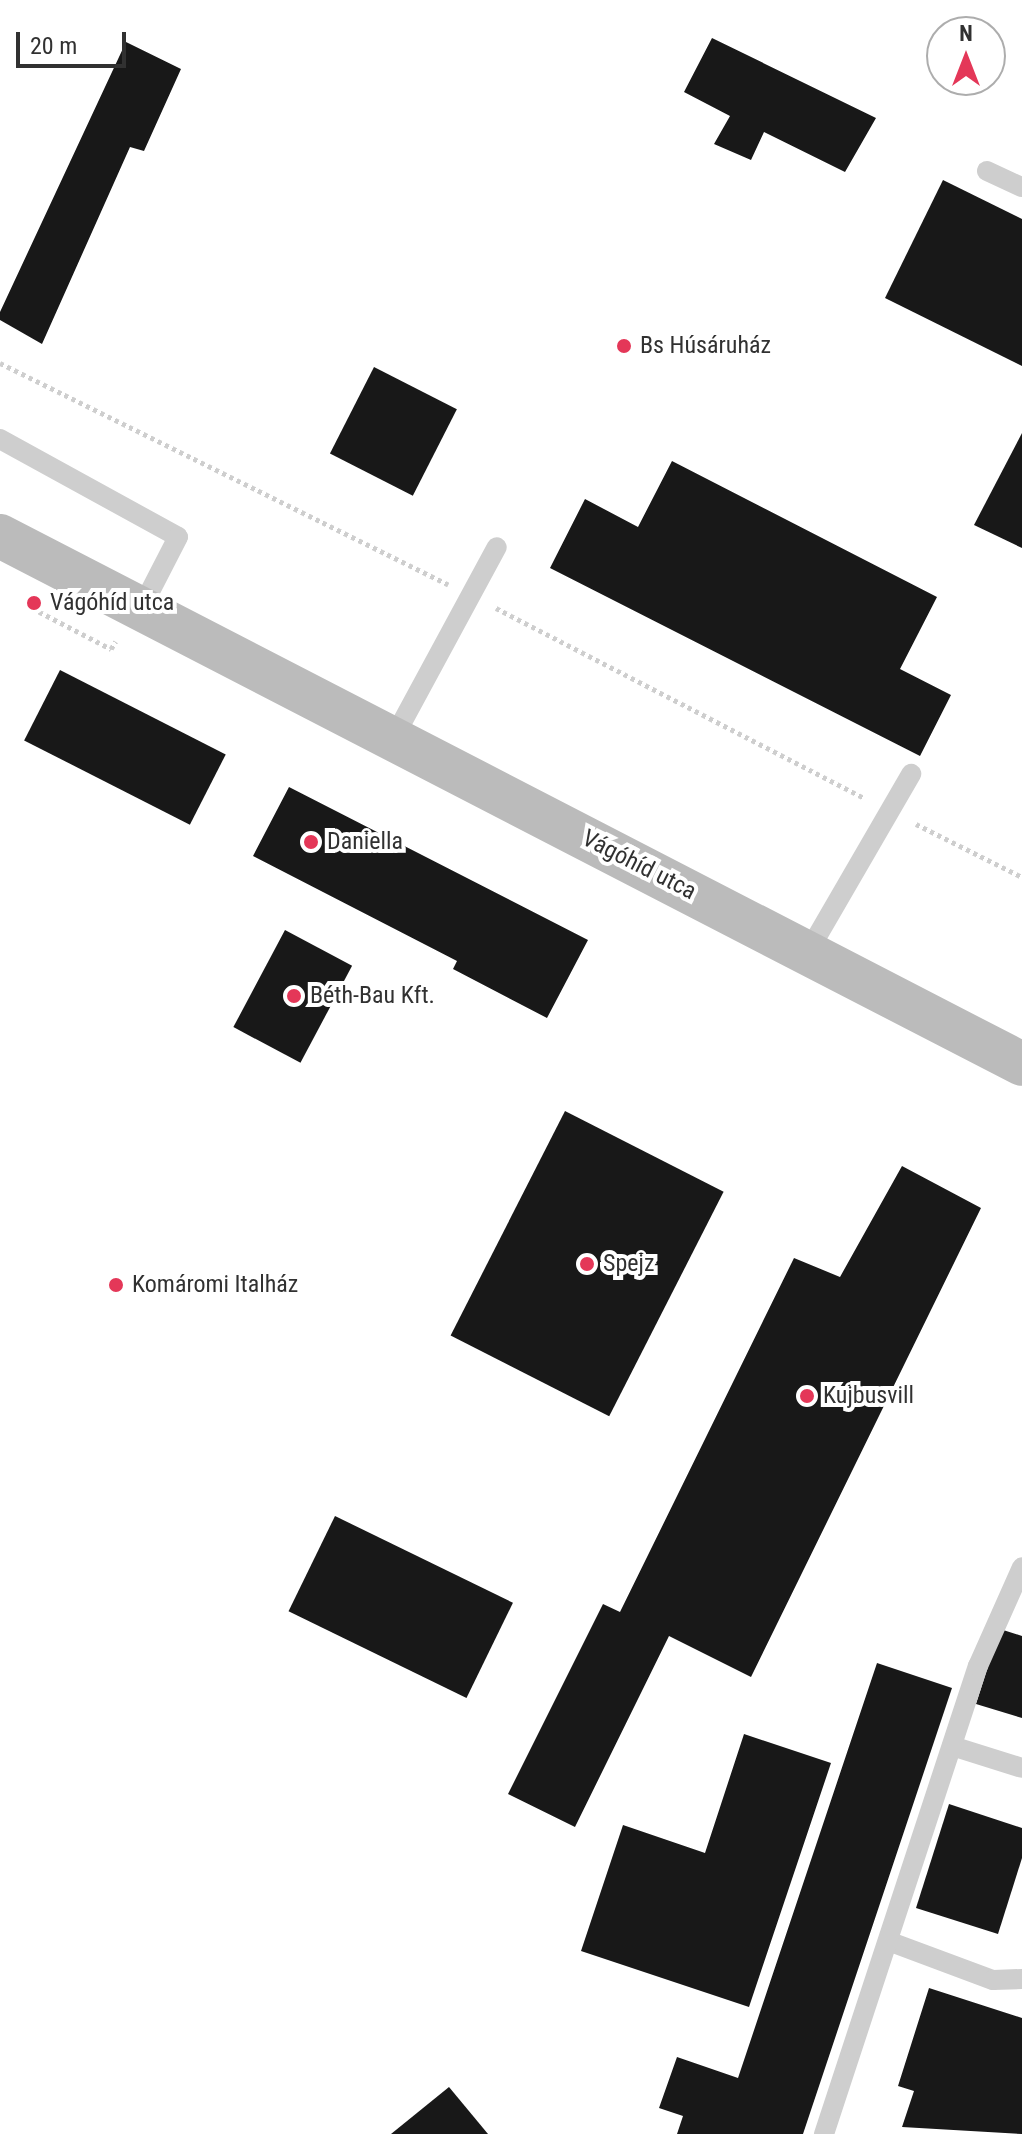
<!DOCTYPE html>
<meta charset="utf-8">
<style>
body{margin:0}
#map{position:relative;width:1022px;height:2134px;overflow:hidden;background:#fff;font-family:"Roboto Condensed",sans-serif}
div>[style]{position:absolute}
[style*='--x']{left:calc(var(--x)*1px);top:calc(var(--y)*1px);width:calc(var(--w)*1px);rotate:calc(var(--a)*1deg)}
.building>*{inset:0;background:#181818;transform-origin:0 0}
.path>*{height:5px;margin-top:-2.5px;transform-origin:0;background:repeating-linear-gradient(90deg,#cecece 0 4px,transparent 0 8px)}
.service>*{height:20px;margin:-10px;padding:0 10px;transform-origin:10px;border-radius:10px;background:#cecece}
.secondary>*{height:44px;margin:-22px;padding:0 22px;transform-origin:22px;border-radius:22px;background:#bbb}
.dots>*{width:22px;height:22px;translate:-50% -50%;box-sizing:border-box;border:4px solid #fff;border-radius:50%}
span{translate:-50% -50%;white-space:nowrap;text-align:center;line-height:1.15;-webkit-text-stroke:8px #fff;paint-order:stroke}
.poi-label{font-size:24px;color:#313131}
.left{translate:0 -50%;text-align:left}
.street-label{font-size:24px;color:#313131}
.north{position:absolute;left:926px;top:16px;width:80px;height:80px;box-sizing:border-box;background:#fff;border:2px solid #adadad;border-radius:50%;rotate:0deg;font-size:22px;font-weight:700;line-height:32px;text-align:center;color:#313131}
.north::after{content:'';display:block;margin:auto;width:28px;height:36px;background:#e43758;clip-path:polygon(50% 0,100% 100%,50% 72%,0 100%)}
.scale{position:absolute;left:16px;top:32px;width:110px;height:36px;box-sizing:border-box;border:4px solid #313131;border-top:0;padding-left:10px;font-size:24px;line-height:28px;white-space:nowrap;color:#313131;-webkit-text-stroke:6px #fff;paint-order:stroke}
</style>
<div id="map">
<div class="building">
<i style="clip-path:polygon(712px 38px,876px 118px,845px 172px,764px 132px,751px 160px,714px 144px,730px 116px,684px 92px)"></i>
<i style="clip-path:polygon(126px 42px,181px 69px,144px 151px,130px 147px,42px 344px,0 320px,0 312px)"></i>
<i style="clip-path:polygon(943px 180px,1022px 219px,1022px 366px,885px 298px)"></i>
<i style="left:374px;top:367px;width:93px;height:97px;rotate:27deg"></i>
<i style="clip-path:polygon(1022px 433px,1022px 548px,974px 525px)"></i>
<i style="clip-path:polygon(672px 461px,937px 597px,900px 669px,951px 695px,920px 756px,550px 568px,585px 499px,638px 527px)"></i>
<i style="left:60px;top:670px;width:186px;height:79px;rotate:27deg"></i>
<i style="clip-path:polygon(289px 787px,588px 940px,547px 1018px,453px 969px,457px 961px,253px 856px)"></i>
<i style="left:285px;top:930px;width:76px;height:110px;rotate:28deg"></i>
<i style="left:565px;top:1111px;width:178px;height:252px;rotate:27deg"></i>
<i style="clip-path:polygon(902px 1166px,981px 1208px,751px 1677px,669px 1636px,575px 1827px,508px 1794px,603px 1604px,620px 1612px,794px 1258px,840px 1277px)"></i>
<i style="left:335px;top:1516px;width:198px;height:106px;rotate:26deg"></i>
<i style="clip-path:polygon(1000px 1629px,1022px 1636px,1022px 1718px,976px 1704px)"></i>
<i style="clip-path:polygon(877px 1663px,952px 1688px,803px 2134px,677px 2134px,683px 2116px,659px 2108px,677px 2057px,738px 2078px)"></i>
<i style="clip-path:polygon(744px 1734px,831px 1763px,749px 2007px,581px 1951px,623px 1825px,705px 1853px)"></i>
<i style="clip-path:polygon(949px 1804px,1022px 1828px,1022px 1858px,998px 1934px,916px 1908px)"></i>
<i style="clip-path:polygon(929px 1988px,1022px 2018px,1022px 2134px,902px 2127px,914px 2091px,898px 2086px)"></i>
<i style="clip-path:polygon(449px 2087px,488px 2134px,391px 2134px)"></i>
</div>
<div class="path">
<i style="--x:0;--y:363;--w:500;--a:26.3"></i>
<i style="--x:32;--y:608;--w:89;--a:27.4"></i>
<i style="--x:111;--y:649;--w:9;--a:-58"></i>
<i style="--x:496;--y:608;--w:414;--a:27.3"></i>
<i style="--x:916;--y:824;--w:119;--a:26.6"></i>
</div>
<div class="service">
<i style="--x:987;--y:171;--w:38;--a:25"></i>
<i style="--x:0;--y:439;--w:203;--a:28.8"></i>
<i style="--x:178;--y:537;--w:81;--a:117.2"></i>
<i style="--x:393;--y:739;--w:218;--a:-61.6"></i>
<i style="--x:808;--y:952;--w:206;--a:-59.9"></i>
<i style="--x:952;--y:1746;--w:73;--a:17.4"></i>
<i style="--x:888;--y:1941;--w:112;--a:20.4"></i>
<i style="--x:993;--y:1980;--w:29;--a:-2"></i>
<i style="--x:824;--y:2134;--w:493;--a:-71.8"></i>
<i style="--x:978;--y:1666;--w:108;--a:-66"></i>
</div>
<div class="secondary">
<i style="--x:0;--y:536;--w:1150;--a:27.32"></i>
</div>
<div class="dots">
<i style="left:624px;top:346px;background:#e43758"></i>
<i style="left:34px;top:603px;background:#e43758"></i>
<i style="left:311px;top:842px;background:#e43758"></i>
<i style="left:294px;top:996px;background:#e43758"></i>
<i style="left:587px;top:1264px;background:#e43758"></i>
<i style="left:116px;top:1285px;background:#e43758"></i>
<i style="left:807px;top:1396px;background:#e43758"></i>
</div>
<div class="poi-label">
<span class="left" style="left:640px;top:346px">Bs Húsáruház</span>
<span class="left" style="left:50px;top:603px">Vágóhíd utca</span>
<span class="left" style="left:327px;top:842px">Daniella</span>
<span class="left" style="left:310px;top:996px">Béth-Bau Kft.</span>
<span class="left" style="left:603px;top:1264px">Spejz</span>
<span class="left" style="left:132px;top:1285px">Komáromi Italház</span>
<span class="left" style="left:823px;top:1396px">Kujbusvill</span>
</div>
<div class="street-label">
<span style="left:639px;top:865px;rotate:27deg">Vágóhíd utca</span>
</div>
<div class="north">N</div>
<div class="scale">20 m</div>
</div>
